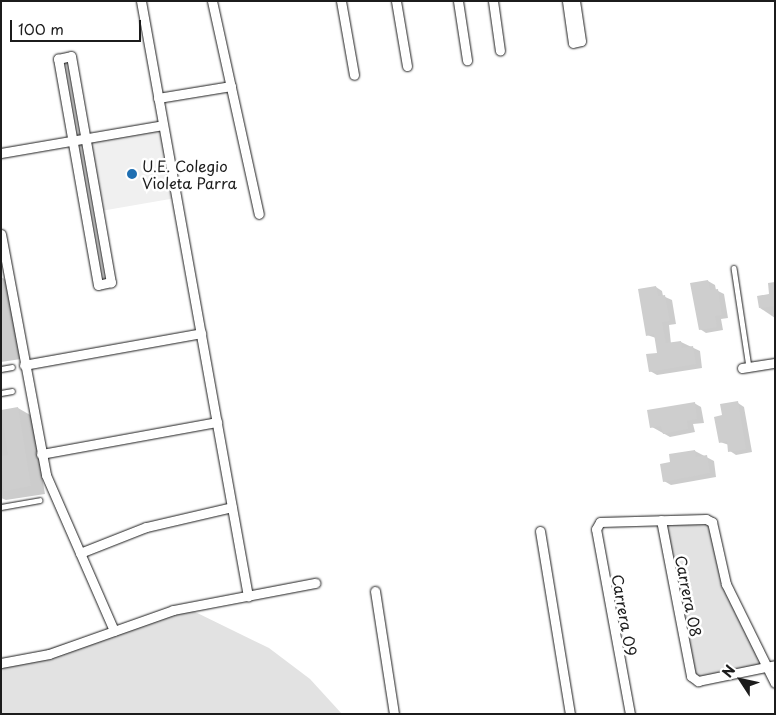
<!DOCTYPE html>
<style>
body{margin:0}
#map{position:relative;width:776px;height:715px;overflow:hidden;background:#fff;font-family:"Playpen Sans",sans-serif}
div>[style]{position:absolute}
[style*='--x']{left:calc(var(--x)*1px);top:calc(var(--y)*1px);width:calc(var(--w)*1px);rotate:calc(var(--a)*1deg)}
.built>*{inset:0;background:#f0f0f0;transform-origin:0 0}
.green>*{inset:0;background:#e2e2e2;transform-origin:0 0}
.shadow>*{inset:0;background:#0003}
.building>*{inset:0;background:#cecece}
.roads{filter:drop-shadow(0 0 1px #1c1c1c) drop-shadow(0 0 1px #1c1c1c)}
.service>*{height:4.5px;margin:-2.25px;padding:0 2.25px;transform-origin:2.25px;border-radius:2.25px;background:#fff}
.minor>*{height:9px;margin:-4.5px;padding:0 4.5px;transform-origin:4.5px;border-radius:4.5px;background:#fff}
.dots>*{width:14px;height:14px;translate:-50% -50%;box-sizing:border-box;border:2px solid #fff;border-radius:50%}
span{translate:-50% -50%;white-space:nowrap;text-align:center;line-height:1.15;-webkit-text-stroke:5px #fff;paint-order:stroke}
.poi-label{font-size:15px;color:#1c1c1c}
.left{translate:0 -50%;text-align:left}
.street-label{font-size:15px;color:#1c1c1c}
.frame{position:absolute;inset:0;border:2px solid #1c1c1c;pointer-events:none}
.north{position:absolute;left:716px;top:655px;width:50px;height:50px;-webkit-text-stroke:4px #fff;paint-order:stroke;rotate:305deg;font-size:14px;font-weight:700;line-height:20px;text-align:center;color:#1c1c1c}
.north::after{content:'';display:block;margin:auto;width:18px;height:22px;background:#1c1c1c;clip-path:polygon(50% 0,100% 100%,50% 72%,0 100%)}
.scale{position:absolute;left:10px;top:20px;width:131px;height:22px;box-sizing:border-box;border:2px solid #1c1c1c;border-top:0;padding-left:6px;font-size:15px;line-height:18px;white-space:nowrap;color:#1c1c1c;-webkit-text-stroke:4px #fff;paint-order:stroke}
</style>
<div id="map">
<div class="built">
<i style="left:163px;top:125px;width:74px;height:79px;rotate:80deg"></i>
</div>
<div class="green">
<i style="left:71px;top:56px;width:230px;height:13px;rotate:80deg"></i>
<i style="clip-path:polygon(706px 519px,720px 562px,767px 668px,695px 680px,661px 520px)"></i>
<i style="clip-path:polygon(185px 607px,269px 648px,310px 679px,342px 714px,1px 714px,1px 663px)"></i>
</div>
<div class="shadow">
<i style="clip-path:polygon(1px 277px,8px 281px,21px 359px,1px 362px)"></i>
<i style="clip-path:polygon(708px 281px,715px 285px,716px 290px,724px 294px,728px 318px,721px 319px,723px 330px,706px 333px,700px 329px)"></i>
<i style="clip-path:polygon(775px 284px,775px 318px,760px 308px)"></i>
<i style="clip-path:polygon(656px 287px,662px 291px,663px 296px,672px 300px,676px 324px,669px 325px,671px 344px,681px 342px,700px 351px,702px 368px,657px 375px,650px 371px,658px 354px,656px 338px,647px 335px)"></i>
<i style="clip-path:polygon(694px 403px,701px 407px,704px 423px,693px 424px,695px 432px,670px 437px,652px 427px)"></i>
<i style="clip-path:polygon(738px 403px,744px 407px,752px 452px,736px 455px,730px 451px,729px 445px,720px 442px,723px 416px)"></i>
<i style="clip-path:polygon(18px 408px,32px 416px,45px 494px,6px 500px,1px 498px,1px 411px)"></i>
<i style="clip-path:polygon(695px 451px,714px 461px,716px 477px,671px 485px,664px 481px,672px 463px)"></i>
</div>
<div class="building">
<i style="clip-path:polygon(708px 280px,710px 290px,718px 289px,722px 315px,715px 316px,717px 327px,699px 330px,690px 283px)"></i>
<i style="clip-path:polygon(775px 282px,775px 306px,759px 308px,757px 296px,769px 294px,768px 283px)"></i>
<i style="clip-path:polygon(656px 286px,658px 296px,665px 295px,670px 321px,662px 322px,666px 343px,681px 341px,682px 348px,693px 346px,696px 364px,649px 372px,646px 354px,657px 353px,654px 334px,646px 336px,638px 289px)"></i>
<i style="clip-path:polygon(738px 401px,746px 449px,728px 452px,727px 441px,719px 443px,714px 417px,722px 415px,720px 404px)"></i>
<i style="clip-path:polygon(695px 402px,697px 419px,687px 421px,688px 429px,663px 434px,661px 426px,650px 428px,647px 410px)"></i>
<i style="clip-path:polygon(18px 407px,31px 486px,4px 491px,1px 456px,8px 455px,1px 410px)"></i>
<i style="clip-path:polygon(695px 450px,696px 457px,707px 455px,710px 473px,663px 482px,660px 464px,670px 462px,669px 454px)"></i>
</div>
<div class="roads">
<div class="service">
<i style="--x:734;--y:268;--w:100;--a:81.4"></i>
<i style="--x:1;--y:369;--w:11;--a:-10"></i>
<i style="--x:1;--y:393;--w:11;--a:-10"></i>
<i style="--x:1;--y:507;--w:39;--a:-10"></i>
</div>
<div class="minor">
<i style="--x:141;--y:1;--w:605;--a:79.81"></i>
<i style="--x:212;--y:1;--w:218;--a:77.6"></i>
<i style="--x:341;--y:1;--w:75;--a:80"></i>
<i style="--x:396;--y:1;--w:66;--a:80.4"></i>
<i style="--x:458;--y:1;--w:60;--a:81.3"></i>
<i style="--x:493;--y:1;--w:50;--a:82"></i>
<i style="--x:567;--y:1;--w:42;--a:81.9"></i>
<i style="--x:573;--y:43;--w:8;--a:-14"></i>
<i style="--x:581;--y:41;--w:40;--a:-98.5"></i>
<i style="--x:71;--y:56;--w:230;--a:80"></i>
<i style="--x:111;--y:282;--w:13;--a:167"></i>
<i style="--x:98;--y:285;--w:230;--a:-100"></i>
<i style="--x:58;--y:59;--w:13;--a:-13"></i>
<i style="--x:158;--y:98;--w:74;--a:-9.3"></i>
<i style="--x:1;--y:153;--w:164;--a:-9.8"></i>
<i style="--x:1;--y:234;--w:245;--a:79.4"></i>
<i style="--x:46;--y:475;--w:170;--a:66.4"></i>
<i style="--x:24;--y:365;--w:180;--a:-10.2"></i>
<i style="--x:742;--y:368;--w:33;--a:-9"></i>
<i style="--x:41;--y:454;--w:179;--a:-10.3"></i>
<i style="--x:661;--y:520;--w:159;--a:79.1"></i>
<i style="--x:691;--y:676;--w:9;--a:36"></i>
<i style="--x:698;--y:681;--w:79;--a:-11.7"></i>
<i style="--x:540;--y:531;--w:185;--a:80.7"></i>
<i style="--x:80;--y:553;--w:71;--a:-21.5"></i>
<i style="--x:146;--y:527;--w:88;--a:-13.1"></i>
<i style="--x:375;--y:591;--w:124;--a:81.2"></i>
<i style="--x:1;--y:663;--w:49;--a:-10.6"></i>
<i style="--x:49;--y:654;--w:132;--a:-19.5"></i>
<i style="--x:173;--y:610;--w:145;--a:-10.8"></i>
<i style="--x:630;--y:714;--w:188;--a:-100.4"></i>
<i style="--x:596;--y:529;--w:8;--a:-60"></i>
<i style="--x:600;--y:522;--w:106;--a:-1.6"></i>
<i style="--x:706;--y:519;--w:7;--a:27"></i>
<i style="--x:712;--y:522;--w:64;--a:77.3"></i>
<i style="--x:726;--y:584;--w:110;--a:63.7"></i>
</div>
</div>
<div class="dots">
<i style="left:132px;top:174px;background:#1f6fb2"></i>
</div>
<div class="poi-label">
<span class="left" style="left:142px;top:174px">U.E. Colegio<br>Violeta Parra</span>
</div>
<div class="street-label">
<span style="left:689px;top:596px;rotate:79deg">Carrera 08</span>
<span style="left:625px;top:615px;rotate:80deg">Carrera 09</span>
</div>
<div class="frame"></div>
<div class="north">N</div>
<div class="scale">100 m</div>
</div>
